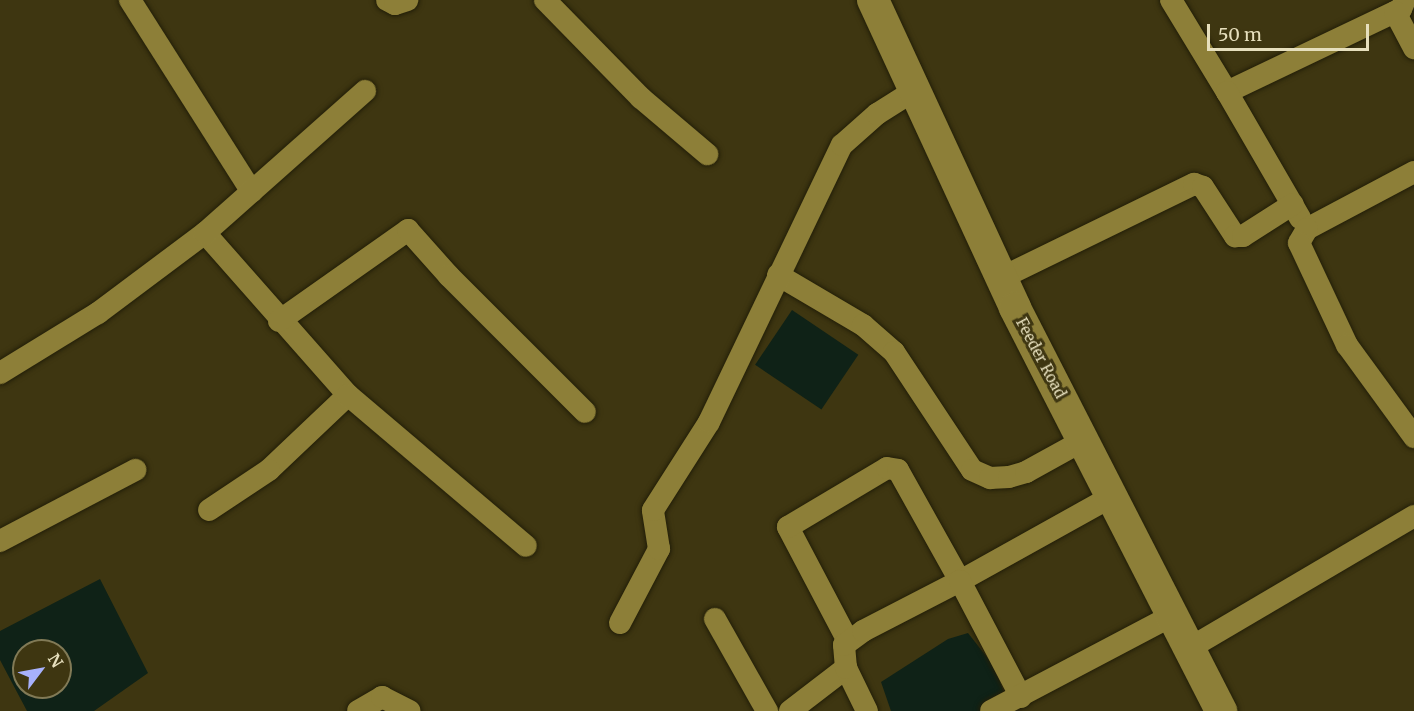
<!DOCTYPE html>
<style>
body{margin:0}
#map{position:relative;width:1414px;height:711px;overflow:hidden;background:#3e3611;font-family:Merriweather,serif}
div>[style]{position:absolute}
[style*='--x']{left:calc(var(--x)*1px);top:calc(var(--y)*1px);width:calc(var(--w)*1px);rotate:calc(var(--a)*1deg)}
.water>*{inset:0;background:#0f2217;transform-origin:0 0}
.roads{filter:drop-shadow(0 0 2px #221e08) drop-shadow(0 0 2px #221e08)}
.street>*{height:22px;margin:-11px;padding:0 11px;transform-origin:11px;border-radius:11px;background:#8d7f38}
.secondary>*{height:32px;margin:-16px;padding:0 16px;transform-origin:16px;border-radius:16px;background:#8d7f38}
span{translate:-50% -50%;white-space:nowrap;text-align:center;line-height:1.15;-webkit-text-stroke:6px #3e3611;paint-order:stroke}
.street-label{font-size:15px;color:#e6dfbd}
.north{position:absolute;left:12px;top:639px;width:60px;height:60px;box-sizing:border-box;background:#3e3611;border:2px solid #817a56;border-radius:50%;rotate:58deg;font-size:16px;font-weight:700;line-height:24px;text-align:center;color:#e6dfbd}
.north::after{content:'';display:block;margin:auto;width:21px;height:27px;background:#a7b1fc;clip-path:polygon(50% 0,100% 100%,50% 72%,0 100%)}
.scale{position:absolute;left:1207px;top:24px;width:162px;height:27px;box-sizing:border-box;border:3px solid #e6dfbd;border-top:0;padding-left:8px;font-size:18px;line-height:21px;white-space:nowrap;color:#e6dfbd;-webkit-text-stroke:4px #3e3611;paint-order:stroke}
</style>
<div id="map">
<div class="water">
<i style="left:792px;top:310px;width:80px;height:66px;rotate:34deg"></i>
<i style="clip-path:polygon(evenodd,100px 579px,148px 673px,94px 711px,27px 711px,0 660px,0 631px,100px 579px,24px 651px,60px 651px,60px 687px,24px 687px,24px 651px)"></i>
<i style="clip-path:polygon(968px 633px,994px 666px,1006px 698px,996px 711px,891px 711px,881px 682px,948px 639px)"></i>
</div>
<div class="roads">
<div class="street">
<i style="--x:130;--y:0;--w:227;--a:57.6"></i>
<i style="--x:387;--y:0;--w:9;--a:27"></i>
<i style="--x:395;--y:4;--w:13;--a:-18"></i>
<i style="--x:545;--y:0;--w:137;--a:45.6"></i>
<i style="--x:641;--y:98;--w:87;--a:40.3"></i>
<i style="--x:1171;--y:0;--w:108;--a:58.7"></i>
<i style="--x:1227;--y:92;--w:193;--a:-25.5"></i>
<i style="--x:1401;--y:9;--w:10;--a:-66"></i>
<i style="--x:1395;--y:12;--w:41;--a:62.2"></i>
<i style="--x:1227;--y:92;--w:146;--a:59.9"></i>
<i style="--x:1414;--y:172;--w:121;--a:152"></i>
<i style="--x:1307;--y:229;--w:16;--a:120"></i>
<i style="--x:1299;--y:243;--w:113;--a:64.8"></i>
<i style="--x:1347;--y:345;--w:114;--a:53.9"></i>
<i style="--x:205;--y:233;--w:216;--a:48.6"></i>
<i style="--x:348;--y:395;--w:109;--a:136.5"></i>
<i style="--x:269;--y:470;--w:72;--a:146.3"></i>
<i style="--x:778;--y:275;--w:99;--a:30.5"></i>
<i style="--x:863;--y:325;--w:41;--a:41.1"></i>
<i style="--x:894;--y:352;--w:141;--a:56.5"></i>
<i style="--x:972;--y:470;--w:20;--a:24"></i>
<i style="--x:990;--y:478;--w:19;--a:-3"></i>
<i style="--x:1009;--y:477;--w:18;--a:-16"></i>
<i style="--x:1026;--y:472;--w:66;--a:-28.9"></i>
<i style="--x:1001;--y:278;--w:215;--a:-26"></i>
<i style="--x:1194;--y:184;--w:9;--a:18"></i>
<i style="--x:1203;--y:187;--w:59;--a:56.9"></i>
<i style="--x:1235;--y:236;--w:8;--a:0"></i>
<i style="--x:1243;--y:236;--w:59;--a:-32.6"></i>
<i style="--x:279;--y:321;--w:158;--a:-35.2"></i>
<i style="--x:408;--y:230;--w:62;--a:48.3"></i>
<i style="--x:449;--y:276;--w:192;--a:45"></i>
<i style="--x:0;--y:373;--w:115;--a:-31.5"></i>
<i style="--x:98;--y:313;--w:134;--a:-36.8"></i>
<i style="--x:205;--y:233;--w:214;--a:-41.6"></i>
<i style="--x:348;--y:395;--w:233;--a:40.3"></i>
<i style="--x:0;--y:541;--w:153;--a:-27.7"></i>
<i style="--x:715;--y:619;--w:106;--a:60.5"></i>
<i style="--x:620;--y:623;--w:84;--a:-62.2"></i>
<i style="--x:659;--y:549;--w:39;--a:-99"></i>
<i style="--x:653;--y:510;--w:104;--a:-57.5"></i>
<i style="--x:709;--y:422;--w:307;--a:-64.4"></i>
<i style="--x:842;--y:145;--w:47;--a:-41.5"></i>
<i style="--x:877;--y:114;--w:45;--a:-32.3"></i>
<i style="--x:848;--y:641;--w:129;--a:-117.8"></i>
<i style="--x:788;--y:527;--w:115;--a:-30.8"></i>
<i style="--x:887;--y:468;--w:11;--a:10"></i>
<i style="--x:898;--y:470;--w:127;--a:60.8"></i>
<i style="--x:960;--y:581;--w:175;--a:-29.1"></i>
<i style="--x:1190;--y:648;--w:260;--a:-30.5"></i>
<i style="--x:358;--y:711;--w:28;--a:-30"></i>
<i style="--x:382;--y:697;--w:31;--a:27"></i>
<i style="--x:790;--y:711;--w:71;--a:-37.5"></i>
<i style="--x:867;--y:711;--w:48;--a:-116"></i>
<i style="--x:846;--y:668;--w:23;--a:-95"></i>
<i style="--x:844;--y:645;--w:24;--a:-36"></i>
<i style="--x:863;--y:631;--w:109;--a:-27.3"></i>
<i style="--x:960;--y:581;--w:131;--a:62.3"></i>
<i style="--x:991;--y:711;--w:206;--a:-27.8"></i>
</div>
<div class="secondary">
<i style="--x:873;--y:0;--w:339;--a:65.2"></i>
<i style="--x:1015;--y:308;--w:453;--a:62.9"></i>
</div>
</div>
<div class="street-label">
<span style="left:1041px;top:358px;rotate:62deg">Feeder Road</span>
</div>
<div class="north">N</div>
<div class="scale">50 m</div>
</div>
